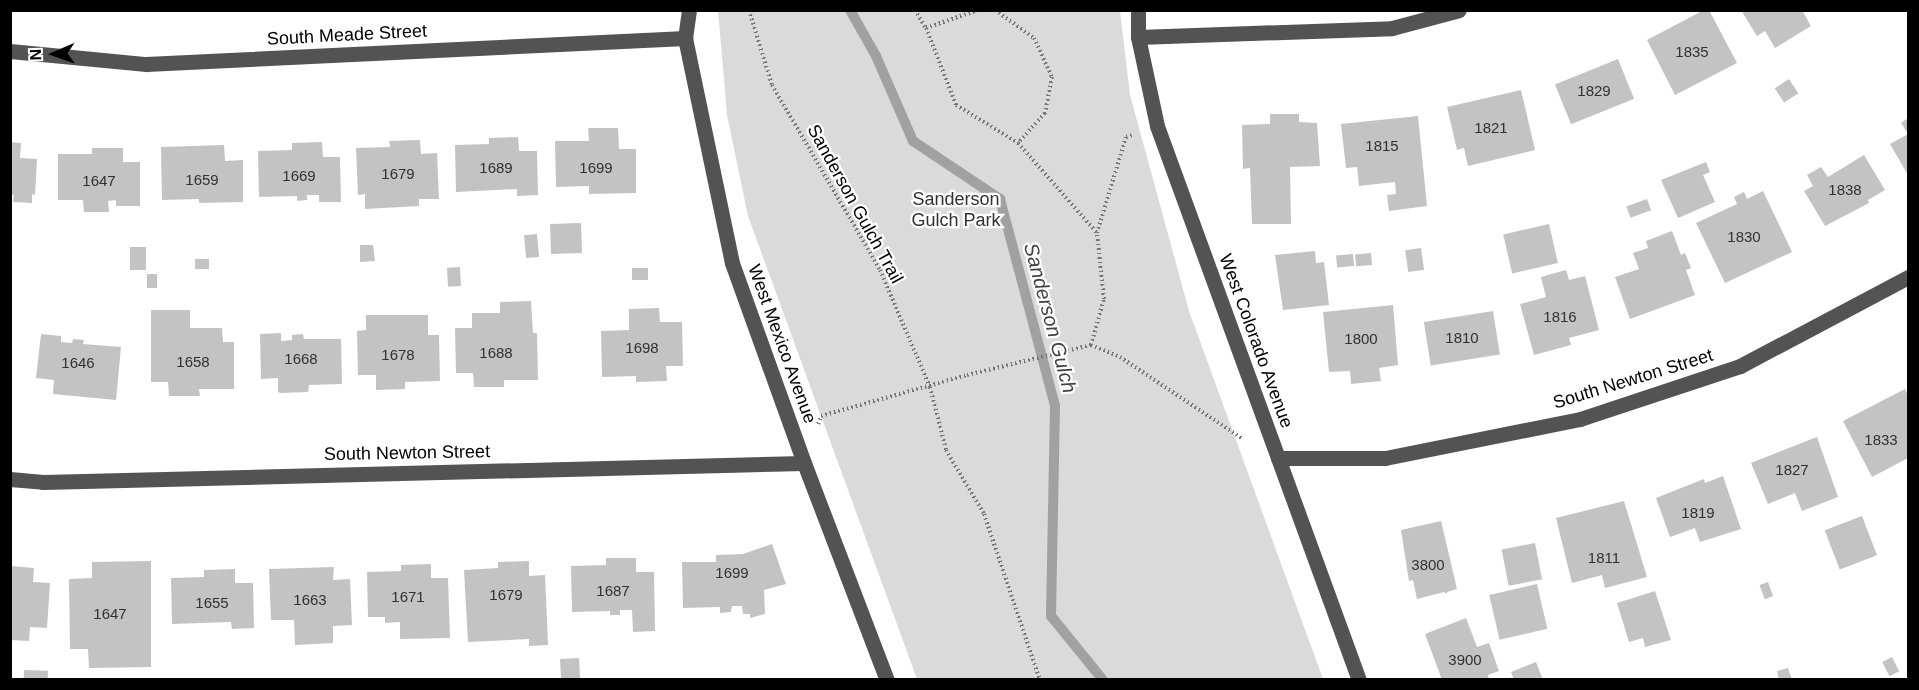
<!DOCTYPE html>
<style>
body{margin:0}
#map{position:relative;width:1919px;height:690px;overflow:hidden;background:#fff;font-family:Arial,sans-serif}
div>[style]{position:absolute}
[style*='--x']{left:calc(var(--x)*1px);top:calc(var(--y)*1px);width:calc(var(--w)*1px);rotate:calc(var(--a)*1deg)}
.green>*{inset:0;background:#dadada}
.stream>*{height:10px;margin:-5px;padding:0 5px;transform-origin:5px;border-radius:5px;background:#a1a1a1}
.building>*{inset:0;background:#c3c3c3;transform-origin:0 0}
.path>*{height:4px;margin-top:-2px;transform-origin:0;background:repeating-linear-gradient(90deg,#757575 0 1.5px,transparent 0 4.5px)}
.minor>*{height:15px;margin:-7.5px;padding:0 7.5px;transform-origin:7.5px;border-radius:7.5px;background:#535353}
span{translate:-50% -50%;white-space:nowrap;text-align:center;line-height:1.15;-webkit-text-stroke:4.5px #fff;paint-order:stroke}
.number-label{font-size:15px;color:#313131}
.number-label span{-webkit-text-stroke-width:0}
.street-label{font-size:18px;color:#000}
.park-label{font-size:18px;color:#313131}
.water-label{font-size:20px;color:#424242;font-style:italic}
.frame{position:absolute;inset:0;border:12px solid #000;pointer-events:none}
.north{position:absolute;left:24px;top:24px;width:60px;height:60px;-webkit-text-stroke:4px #fff;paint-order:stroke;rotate:268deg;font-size:16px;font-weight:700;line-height:24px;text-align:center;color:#000}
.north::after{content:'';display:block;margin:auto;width:21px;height:27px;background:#000;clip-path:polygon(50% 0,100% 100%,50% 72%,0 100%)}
</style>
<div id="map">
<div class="green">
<i style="clip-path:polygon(718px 10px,1120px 11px,1130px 95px,1189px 311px,1323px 679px,917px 679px,748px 216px,727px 115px)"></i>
</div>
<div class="stream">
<i style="--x:850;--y:10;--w:53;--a:60.5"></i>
<i style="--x:876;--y:56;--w:93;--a:66.5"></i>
<i style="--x:913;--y:141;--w:105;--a:33.7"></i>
<i style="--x:1000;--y:199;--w:214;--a:75.1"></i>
<i style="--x:1055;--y:406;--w:210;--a:91.1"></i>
<i style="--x:1051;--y:616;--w:82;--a:50.9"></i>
</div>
<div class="building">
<i style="clip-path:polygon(1704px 10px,1709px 10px,1737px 63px,1675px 95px,1647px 40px)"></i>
<i style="clip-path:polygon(1741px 10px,1802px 10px,1811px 26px,1775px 48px,1765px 31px,1757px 36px)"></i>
<i style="left:1618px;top:59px;width:43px;height:68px;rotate:68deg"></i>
<i style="left:1789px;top:79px;width:17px;height:17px;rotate:57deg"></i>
<i style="clip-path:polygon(1521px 90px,1535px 150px,1468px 166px,1464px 148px,1457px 150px,1447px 107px)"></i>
<i style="clip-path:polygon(1270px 114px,1299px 114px,1299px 122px,1317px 123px,1320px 166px,1290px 167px,1291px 224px,1252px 224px,1250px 168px,1243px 169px,1242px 125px,1270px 124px)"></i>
<i style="clip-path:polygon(1418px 116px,1427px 206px,1389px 211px,1387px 195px,1396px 194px,1395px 182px,1359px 186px,1357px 167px,1346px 168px,1341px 124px)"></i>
<i style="clip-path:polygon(1908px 118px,1908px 175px,1890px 144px,1908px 134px,1901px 123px)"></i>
<i style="clip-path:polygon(588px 128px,618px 128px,619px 149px,636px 149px,636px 193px,589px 194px,589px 186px,556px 187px,555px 141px,589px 141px)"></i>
<i style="clip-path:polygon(518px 137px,519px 151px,537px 151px,538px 195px,517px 196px,517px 189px,456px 192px,455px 145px,489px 144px,489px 138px)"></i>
<i style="clip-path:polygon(420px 140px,421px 154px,437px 153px,439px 199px,419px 199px,419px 206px,365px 209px,365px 194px,358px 195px,356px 148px,390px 147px,389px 141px)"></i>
<i style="clip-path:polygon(10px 142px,21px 143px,20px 158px,37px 159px,35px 195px,32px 194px,32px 203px,13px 202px,14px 195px,10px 194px)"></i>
<i style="clip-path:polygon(322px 142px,323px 157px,340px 157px,341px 202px,319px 202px,319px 195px,307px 195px,307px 200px,297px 201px,297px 196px,259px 197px,258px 151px,292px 150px,292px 143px)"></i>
<i style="clip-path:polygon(224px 145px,225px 161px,243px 160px,243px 202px,199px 203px,199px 199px,162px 200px,161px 147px)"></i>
<i style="clip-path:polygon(92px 148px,123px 148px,123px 162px,140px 162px,140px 206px,116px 206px,116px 200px,108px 201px,109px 212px,84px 212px,83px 200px,58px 200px,58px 154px,92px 154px)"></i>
<i style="clip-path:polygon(1864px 155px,1885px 190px,1868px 200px,1869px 203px,1825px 226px,1804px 191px,1813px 186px,1807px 175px,1821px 167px,1828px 177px)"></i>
<i style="clip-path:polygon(1706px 162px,1710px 172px,1703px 175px,1715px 202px,1678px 218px,1661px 180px)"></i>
<i style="clip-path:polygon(1763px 191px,1792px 252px,1725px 283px,1696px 223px,1737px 204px,1734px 197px,1744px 192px,1747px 199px)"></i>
<i style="left:1647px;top:199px;width:12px;height:22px;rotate:70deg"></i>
<i style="left:581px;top:223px;width:30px;height:31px;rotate:88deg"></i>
<i style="left:1549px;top:224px;width:40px;height:47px;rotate:77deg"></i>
<i style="clip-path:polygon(1672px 231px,1681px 255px,1685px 253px,1691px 268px,1686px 270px,1695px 295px,1630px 319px,1615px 277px,1639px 269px,1633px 253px,1648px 248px,1646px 241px)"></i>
<i style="left:537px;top:234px;width:23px;height:13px;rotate:85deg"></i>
<i style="clip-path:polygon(360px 245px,373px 245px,375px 261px,360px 262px)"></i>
<i style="left:130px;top:247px;width:16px;height:23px"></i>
<i style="left:1421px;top:248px;width:22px;height:16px;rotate:82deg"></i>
<i style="clip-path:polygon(1315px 251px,1316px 263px,1324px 262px,1329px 305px,1283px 310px,1275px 255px)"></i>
<i style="left:1371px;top:253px;width:12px;height:16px;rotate:85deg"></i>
<i style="left:1353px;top:254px;width:12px;height:17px;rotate:85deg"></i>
<i style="left:195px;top:259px;width:14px;height:10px"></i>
<i style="left:460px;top:267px;width:19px;height:13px;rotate:87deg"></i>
<i style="left:632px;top:268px;width:16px;height:12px"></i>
<i style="clip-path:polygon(1566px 270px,1569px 280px,1585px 276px,1599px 330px,1569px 338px,1571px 345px,1534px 355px,1520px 304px,1546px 297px,1541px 277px)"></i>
<i style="left:147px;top:274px;width:10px;height:14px"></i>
<i style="clip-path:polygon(531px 301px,533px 333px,537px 333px,538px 380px,504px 380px,504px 387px,474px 387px,473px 373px,456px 373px,455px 328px,472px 328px,472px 313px,500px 313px,500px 302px)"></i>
<i style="clip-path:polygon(1393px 305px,1398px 365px,1379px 368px,1381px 381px,1351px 384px,1350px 371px,1329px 372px,1323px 312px)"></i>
<i style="clip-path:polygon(659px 308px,660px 322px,682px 322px,683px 366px,666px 366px,667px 381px,636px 382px,636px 376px,602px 377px,601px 331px,629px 330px,629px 309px)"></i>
<i style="clip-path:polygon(151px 310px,190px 310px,190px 328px,222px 328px,223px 342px,234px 342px,234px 389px,199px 389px,200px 396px,169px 396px,168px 382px,151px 382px)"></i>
<i style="left:1493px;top:311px;width:44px;height:70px;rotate:81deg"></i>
<i style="clip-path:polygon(366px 315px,428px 315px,428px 335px,439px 335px,440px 381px,405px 382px,405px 389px,376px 390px,376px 375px,358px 375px,357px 331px,366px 330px)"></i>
<i style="clip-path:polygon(281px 333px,281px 341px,292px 340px,292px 335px,303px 334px,304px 339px,341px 339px,342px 384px,309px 385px,308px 392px,280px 393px,278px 392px,278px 378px,261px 379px,260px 334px)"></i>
<i style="clip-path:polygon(41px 334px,61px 336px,61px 342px,72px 343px,73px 339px,84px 340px,83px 344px,121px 347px,116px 400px,53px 394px,54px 380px,36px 378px)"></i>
<i style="clip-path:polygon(1905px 389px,1908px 396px,1908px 458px,1872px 477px,1843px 421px)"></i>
<i style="clip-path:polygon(1817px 437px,1838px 497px,1802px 511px,1795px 493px,1768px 504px,1751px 463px)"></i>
<i style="clip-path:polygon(1723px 476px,1741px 529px,1700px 542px,1695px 528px,1670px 537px,1656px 498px,1704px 479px,1705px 483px)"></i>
<i style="clip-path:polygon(1624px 501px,1647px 577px,1605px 588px,1602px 575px,1572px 583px,1556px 518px)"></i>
<i style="left:1862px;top:516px;width:42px;height:40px;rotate:69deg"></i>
<i style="clip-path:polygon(1441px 521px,1457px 589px,1447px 592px,1447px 594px,1444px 592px,1417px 599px,1413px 580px,1409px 581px,1401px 530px)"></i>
<i style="left:1535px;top:543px;width:37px;height:34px;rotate:79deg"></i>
<i style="clip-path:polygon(772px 544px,786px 584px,764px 590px,765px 614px,750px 618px,750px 614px,743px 614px,742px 606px,732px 606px,731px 612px,720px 613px,720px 607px,683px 608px,682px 562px,716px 562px,716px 555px,743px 554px)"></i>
<i style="clip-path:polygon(606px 558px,636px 558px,636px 572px,654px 572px,655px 631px,633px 632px,632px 610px,620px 610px,620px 615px,610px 615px,610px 611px,572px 612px,571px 566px,606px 565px)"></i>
<i style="clip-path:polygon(151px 561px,151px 667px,89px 668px,88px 649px,70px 649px,69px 579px,92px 578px,92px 562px)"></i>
<i style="clip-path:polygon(529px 561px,529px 576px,545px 575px,548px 645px,529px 646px,529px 639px,468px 642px,464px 570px,498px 568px,498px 562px)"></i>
<i style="clip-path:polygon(431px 564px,431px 578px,448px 578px,450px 638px,400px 639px,400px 622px,385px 623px,385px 617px,368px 617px,367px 572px,401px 571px,401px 565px)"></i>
<i style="clip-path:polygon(10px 566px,34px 568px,33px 582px,50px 583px,47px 628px,30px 627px,29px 641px,10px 640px)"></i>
<i style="clip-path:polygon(334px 567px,333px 580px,350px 579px,352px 625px,333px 626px,333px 643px,295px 645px,294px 620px,271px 620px,269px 569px)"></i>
<i style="clip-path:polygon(235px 569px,235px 583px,253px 583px,254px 628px,232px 629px,231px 622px,172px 624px,171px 578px,204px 577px,204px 570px)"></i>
<i style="left:1768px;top:582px;width:15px;height:9px;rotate:70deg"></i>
<i style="left:1537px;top:584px;width:46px;height:49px;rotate:77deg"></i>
<i style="clip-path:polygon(1655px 591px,1671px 640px,1645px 647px,1643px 638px,1629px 642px,1617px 603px)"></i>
<i style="clip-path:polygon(1466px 618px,1477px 647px,1489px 643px,1499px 671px,1488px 675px,1489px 680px,1442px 680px,1425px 634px)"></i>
<i style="left:1892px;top:657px;width:16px;height:11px;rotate:63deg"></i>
<i style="left:579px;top:658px;width:22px;height:19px;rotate:87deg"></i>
<i style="clip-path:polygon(1536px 662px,1543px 680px,1514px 680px,1511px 672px)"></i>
<i style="clip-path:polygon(1788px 668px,1792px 680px,1779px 680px,1777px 671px)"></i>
<i style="left:24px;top:670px;width:24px;height:10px;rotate:2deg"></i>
</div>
<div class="path">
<i style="--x:749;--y:10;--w:78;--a:73"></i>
<i style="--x:772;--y:85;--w:214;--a:59.7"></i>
<i style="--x:880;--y:270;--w:127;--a:66.9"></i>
<i style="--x:930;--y:387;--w:65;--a:75.7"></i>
<i style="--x:946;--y:450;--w:74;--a:59.3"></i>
<i style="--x:984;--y:514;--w:175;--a:71.4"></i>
<i style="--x:915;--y:10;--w:21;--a:59"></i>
<i style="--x:926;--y:28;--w:83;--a:68.7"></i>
<i style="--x:956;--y:105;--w:73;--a:31.5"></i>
<i style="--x:1018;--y:143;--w:120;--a:48.7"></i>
<i style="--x:995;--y:10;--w:48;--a:35.7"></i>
<i style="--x:1034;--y:38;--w:43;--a:65.2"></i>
<i style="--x:1052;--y:77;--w:37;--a:101"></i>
<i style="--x:1045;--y:113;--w:40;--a:132"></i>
<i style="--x:926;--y:28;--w:55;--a:-19.1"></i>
<i style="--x:1091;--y:345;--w:48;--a:-74.2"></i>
<i style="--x:1104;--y:299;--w:66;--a:-96.1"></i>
<i style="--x:1097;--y:233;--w:100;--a:-73.2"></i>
<i style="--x:1126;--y:137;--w:6;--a:-18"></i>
<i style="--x:818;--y:424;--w:9;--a:-69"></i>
<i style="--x:821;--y:416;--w:152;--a:-15.7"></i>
<i style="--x:967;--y:375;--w:128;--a:-13.6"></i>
<i style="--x:1091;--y:345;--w:31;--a:22"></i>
<i style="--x:1120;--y:357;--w:148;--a:33.7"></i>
</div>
<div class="minor">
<i style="--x:689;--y:10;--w:28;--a:98"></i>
<i style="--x:685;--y:38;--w:230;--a:78.2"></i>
<i style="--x:732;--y:263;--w:213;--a:70.2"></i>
<i style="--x:804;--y:463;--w:232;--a:69.1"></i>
<i style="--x:1138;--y:10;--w:27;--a:90"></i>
<i style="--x:1138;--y:37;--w:91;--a:77.9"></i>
<i style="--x:1157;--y:126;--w:590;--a:69.97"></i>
<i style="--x:1138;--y:37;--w:254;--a:-2"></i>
<i style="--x:1392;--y:28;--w:69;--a:-15"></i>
<i style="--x:10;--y:51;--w:137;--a:5.5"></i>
<i style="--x:146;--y:64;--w:540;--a:-2.76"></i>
<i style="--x:1278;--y:458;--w:107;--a:0"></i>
<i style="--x:1385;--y:458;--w:199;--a:-11.3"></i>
<i style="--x:1580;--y:419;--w:169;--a:-18.3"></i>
<i style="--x:1740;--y:366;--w:190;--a:-27.9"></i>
<i style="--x:10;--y:479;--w:33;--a:5"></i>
<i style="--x:43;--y:482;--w:761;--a:-1.43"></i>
</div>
<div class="number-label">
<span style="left:1692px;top:52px">1835</span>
<span style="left:1594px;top:91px">1829</span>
<span style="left:1491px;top:128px">1821</span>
<span style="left:1382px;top:146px">1815</span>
<span style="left:496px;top:168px">1689</span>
<span style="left:596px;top:168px">1699</span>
<span style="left:398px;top:174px">1679</span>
<span style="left:299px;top:176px">1669</span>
<span style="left:202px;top:180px">1659</span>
<span style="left:99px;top:181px">1647</span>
<span style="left:1845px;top:190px">1838</span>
<span style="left:1744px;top:237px">1830</span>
<span style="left:1560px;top:317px">1816</span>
<span style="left:1462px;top:338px">1810</span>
<span style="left:1361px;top:339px">1800</span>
<span style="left:642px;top:348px">1698</span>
<span style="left:496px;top:353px">1688</span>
<span style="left:398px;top:355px">1678</span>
<span style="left:301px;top:359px">1668</span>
<span style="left:193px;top:362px">1658</span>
<span style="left:78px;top:363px">1646</span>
<span style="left:1881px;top:440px">1833</span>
<span style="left:1792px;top:470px">1827</span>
<span style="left:1698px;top:513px">1819</span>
<span style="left:1604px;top:558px">1811</span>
<span style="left:1428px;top:565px">3800</span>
<span style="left:732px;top:573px">1699</span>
<span style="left:613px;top:591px">1687</span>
<span style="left:506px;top:595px">1679</span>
<span style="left:408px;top:597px">1671</span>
<span style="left:310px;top:600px">1663</span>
<span style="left:212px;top:603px">1655</span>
<span style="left:110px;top:614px">1647</span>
<span style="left:1465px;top:660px">3900</span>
</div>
<div class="street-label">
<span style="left:347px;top:35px;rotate:-3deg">South Meade Street</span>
<span style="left:855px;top:204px;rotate:61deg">Sanderson Gulch Trail</span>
<span style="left:1256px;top:341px;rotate:70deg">West Colorado Avenue</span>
<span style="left:782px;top:344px;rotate:70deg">West Mexico Avenue</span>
<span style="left:1633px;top:379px;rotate:-17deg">South Newton Street</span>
<span style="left:407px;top:453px;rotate:-1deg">South Newton Street</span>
</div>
<div class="park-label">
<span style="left:956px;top:210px">Sanderson<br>Gulch Park</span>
</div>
<div class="water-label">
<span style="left:1050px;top:318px;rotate:75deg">Sanderson Gulch</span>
</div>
<div class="frame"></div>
<div class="north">N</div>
</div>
